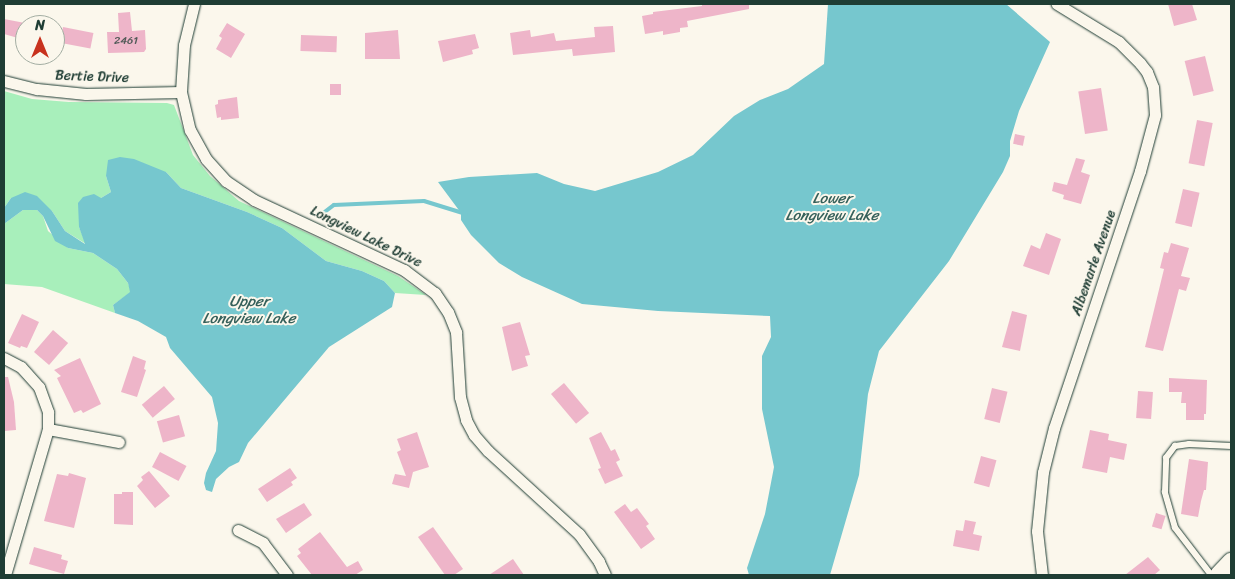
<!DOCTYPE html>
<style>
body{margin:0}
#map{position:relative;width:1235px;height:579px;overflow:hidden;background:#fbf7ec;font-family:Sriracha,sans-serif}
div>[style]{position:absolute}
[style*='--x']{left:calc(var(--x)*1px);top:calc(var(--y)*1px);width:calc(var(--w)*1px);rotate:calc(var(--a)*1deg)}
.green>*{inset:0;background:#a8efbb}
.water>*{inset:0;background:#76c7ce}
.stream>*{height:4px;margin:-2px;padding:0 2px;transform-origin:2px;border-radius:2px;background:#76c7ce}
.building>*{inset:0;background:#eeb5c9;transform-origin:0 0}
.roads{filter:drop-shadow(0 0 1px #1f3d34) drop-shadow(0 0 1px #1f3d34)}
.lane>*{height:5.5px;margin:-2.75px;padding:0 2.75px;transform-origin:2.75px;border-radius:2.75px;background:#fbf7ec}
.street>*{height:11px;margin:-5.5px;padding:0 5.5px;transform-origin:5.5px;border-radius:5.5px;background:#fbf7ec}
.primary>*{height:18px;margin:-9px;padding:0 9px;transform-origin:9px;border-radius:9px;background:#fbf7ec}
span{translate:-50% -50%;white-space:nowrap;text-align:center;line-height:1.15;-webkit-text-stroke:4px #fbf7ec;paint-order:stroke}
.number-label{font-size:11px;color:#535b59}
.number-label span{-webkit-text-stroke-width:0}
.street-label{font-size:14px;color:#1f3d34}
.water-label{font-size:15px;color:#35605a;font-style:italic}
.frame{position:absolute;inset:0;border:5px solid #1f3d34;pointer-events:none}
.north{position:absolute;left:15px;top:15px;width:50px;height:50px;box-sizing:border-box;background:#fbf7ec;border:1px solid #a3ada2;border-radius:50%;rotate:0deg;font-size:14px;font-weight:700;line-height:20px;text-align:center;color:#1f3d34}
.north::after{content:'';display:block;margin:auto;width:18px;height:22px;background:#c8321e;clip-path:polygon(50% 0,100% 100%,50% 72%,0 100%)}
</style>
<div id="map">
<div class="green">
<i style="clip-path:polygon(4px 91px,32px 99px,69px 102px,167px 103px,174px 105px,193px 155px,210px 176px,239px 201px,398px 276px,426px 295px,395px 293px,384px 281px,362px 271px,326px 261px,282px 228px,247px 212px,181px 188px,166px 172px,106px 176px,111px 192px,101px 198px,79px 227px,86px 244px,65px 231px,52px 211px,11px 198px,4px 208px)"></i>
<i style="clip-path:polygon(30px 208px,37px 210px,43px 216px,48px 231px,68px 248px,93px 253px,117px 269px,128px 283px,131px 292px,113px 305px,115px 313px,42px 287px,4px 284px,4px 224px,23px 210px)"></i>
</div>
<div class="water">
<i style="clip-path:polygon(828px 4px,1006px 4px,1050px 42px,1019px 111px,1010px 141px,1010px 156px,1003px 172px,949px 261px,879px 351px,868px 394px,859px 475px,830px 575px,749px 575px,747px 568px,765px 514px,774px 467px,762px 409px,762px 356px,771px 337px,770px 316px,658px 311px,582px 304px,522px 277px,499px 263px,471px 235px,461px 220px,461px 213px,438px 182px,469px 177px,537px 173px,564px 184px,595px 191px,658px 172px,693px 155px,734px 116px,760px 100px,788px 89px,824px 64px)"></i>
<i style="clip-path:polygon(120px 157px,134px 159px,166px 172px,181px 188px,247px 212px,282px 228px,326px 261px,362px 271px,384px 281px,395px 293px,392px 307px,329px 347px,248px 443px,239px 462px,229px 467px,216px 479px,212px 492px,206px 490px,204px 483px,206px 473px,216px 451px,218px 423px,212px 397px,170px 348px,166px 337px,138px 321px,115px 313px,113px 305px,130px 292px,128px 283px,117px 269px,93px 253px,68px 248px,55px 241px,43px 216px,37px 210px,23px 210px,4px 224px,4px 208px,11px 198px,25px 192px,37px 196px,52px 211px,65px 231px,85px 244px,79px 227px,78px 203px,83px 197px,94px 194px,101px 198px,111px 192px,106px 176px,108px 160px)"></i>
</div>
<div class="stream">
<i style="--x:318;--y:217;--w:20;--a:-37"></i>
<i style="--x:334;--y:205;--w:90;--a:-2.5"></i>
<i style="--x:424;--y:201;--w:44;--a:17.2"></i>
</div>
<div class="building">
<i style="clip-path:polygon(702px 4px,749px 4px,749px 9px,687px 21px,688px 27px,680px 28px,680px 32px,663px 35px,663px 31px,645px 34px,642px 16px,653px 14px,653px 12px,702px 6px)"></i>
<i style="clip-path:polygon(1168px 4px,1192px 4px,1197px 20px,1174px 26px)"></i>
<i style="clip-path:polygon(130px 12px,132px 31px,145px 30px,146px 49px,144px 52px,108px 53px,107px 32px,119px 32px,118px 13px)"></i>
<i style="clip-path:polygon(4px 19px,25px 23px,25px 40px,4px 34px)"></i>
<i style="clip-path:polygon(227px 23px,245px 34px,231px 58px,216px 49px,222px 38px,219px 36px)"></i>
<i style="clip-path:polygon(613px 26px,615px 52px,573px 56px,572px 49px,513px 55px,510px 33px,530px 30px,531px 37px,554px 33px,556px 41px,595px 37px,594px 27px)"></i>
<i style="left:63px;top:27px;width:31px;height:16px;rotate:11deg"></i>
<i style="clip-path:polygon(398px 30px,400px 59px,365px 59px,365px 33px)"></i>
<i style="clip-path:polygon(475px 34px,479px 48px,472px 50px,473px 54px,443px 62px,438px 41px)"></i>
<i style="left:301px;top:35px;width:36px;height:16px;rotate:2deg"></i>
<i style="left:1205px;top:56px;width:36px;height:21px;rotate:76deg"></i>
<i style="left:330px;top:84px;width:11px;height:11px"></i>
<i style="left:1101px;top:88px;width:43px;height:23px;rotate:81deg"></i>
<i style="clip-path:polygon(237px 97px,239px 118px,221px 120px,221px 117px,217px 118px,215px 105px,218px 104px,218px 100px)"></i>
<i style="left:1197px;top:120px;width:16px;height:44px;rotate:11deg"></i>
<i style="left:1015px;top:134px;width:10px;height:10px;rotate:11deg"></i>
<i style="clip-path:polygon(1076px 158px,1085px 160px,1081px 172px,1090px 175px,1081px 204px,1063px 199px,1064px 195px,1052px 191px,1054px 182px,1067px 185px)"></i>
<i style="left:1183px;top:189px;width:17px;height:35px;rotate:13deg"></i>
<i style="clip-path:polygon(1046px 233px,1061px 239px,1049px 275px,1023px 266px,1031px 245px,1040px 249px)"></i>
<i style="clip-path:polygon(1171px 243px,1189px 248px,1181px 276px,1190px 278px,1186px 291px,1179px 289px,1163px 351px,1145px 347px,1164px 269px,1160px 268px,1164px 252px,1168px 253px)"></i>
<i style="clip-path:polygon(1012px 311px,1027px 315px,1020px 351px,1002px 347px)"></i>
<i style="clip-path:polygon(22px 314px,39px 322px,27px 348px,21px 346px,20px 348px,8px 343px)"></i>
<i style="clip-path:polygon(520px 322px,530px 355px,525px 356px,528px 366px,512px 371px,502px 327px)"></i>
<i style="left:53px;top:330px;width:20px;height:29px;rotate:41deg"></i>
<i style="clip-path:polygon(133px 356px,146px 361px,144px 369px,146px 370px,137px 397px,121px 392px)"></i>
<i style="clip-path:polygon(80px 358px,101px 404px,83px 413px,81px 410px,74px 413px,57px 378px,61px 376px,54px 370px)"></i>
<i style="clip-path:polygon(4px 377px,8px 377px,14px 402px,16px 430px,4px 431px)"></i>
<i style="clip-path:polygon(1169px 378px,1207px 380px,1206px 414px,1204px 414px,1204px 420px,1186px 420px,1186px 403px,1181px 403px,1182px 392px,1169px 392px)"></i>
<i style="left:564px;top:383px;width:39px;height:17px;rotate:50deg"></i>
<i style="left:164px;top:386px;width:17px;height:29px;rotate:50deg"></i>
<i style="left:992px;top:388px;width:16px;height:32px;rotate:14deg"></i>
<i style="left:1138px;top:391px;width:15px;height:27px;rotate:4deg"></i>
<i style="left:179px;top:415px;width:22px;height:23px;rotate:74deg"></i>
<i style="clip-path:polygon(1090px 430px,1109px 434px,1108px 440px,1127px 444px,1124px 460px,1110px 457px,1107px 473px,1082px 468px)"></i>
<i style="clip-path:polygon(417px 432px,429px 467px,413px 472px,409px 488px,392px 484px,395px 474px,406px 476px,397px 452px,401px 450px,397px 439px)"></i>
<i style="clip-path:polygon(601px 432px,611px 451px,615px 449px,620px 460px,616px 462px,623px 476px,605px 484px,598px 469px,601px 468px,589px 438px)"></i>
<i style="left:160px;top:452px;width:30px;height:17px;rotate:28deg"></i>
<i style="left:981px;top:456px;width:16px;height:28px;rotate:15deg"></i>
<i style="clip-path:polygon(1189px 459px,1208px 462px,1206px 490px,1204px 490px,1201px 501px,1198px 517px,1181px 514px)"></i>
<i style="clip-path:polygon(290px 468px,297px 478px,291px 482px,293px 485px,267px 502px,258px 489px)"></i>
<i style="clip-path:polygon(149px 471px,170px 496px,155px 508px,137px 486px,143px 480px,141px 477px)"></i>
<i style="clip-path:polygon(69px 473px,86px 478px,74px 528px,44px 521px,57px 474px,68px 476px)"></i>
<i style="clip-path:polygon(122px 492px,133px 492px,133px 525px,114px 524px,114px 494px,122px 494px)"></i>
<i style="clip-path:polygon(304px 503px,312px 515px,286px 533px,276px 519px)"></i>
<i style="clip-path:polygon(625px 504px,631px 512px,637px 508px,649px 524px,646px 526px,655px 539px,641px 549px,614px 512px)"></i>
<i style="left:1156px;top:513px;width:10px;height:14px;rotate:17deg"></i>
<i style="clip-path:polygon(965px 520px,976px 522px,973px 534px,982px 536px,979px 551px,953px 546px,956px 530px,963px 531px)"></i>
<i style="clip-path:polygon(433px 527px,463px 569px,454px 575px,445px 575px,418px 537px)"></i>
<i style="clip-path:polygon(320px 532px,347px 567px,358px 561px,363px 570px,355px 575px,312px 575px,297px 556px,301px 553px,298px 549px)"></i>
<i style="clip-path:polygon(34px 547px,62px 555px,61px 559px,68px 561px,64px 574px,29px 564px)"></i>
<i style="clip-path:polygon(1148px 557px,1160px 570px,1154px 575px,1125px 575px)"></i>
<i style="clip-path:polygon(513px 559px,524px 575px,489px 575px)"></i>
</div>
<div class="roads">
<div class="lane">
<i style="--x:1211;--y:575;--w:59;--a:-127.5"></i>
<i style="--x:1175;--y:528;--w:37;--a:-106"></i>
<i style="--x:1165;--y:492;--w:34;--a:-88"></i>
<i style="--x:1166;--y:458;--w:15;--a:-53"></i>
<i style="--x:1175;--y:446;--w:14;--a:-8"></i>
<i style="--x:1189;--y:444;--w:42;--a:2.7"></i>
</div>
<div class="street">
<i style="--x:194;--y:4;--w:42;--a:103.7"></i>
<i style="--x:184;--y:45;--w:47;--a:93.7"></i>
<i style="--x:181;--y:92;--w:39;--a:77"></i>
<i style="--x:190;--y:130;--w:33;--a:61"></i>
<i style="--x:206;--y:159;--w:30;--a:48"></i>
<i style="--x:226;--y:181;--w:34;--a:34"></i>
<i style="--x:254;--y:200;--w:166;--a:25"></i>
<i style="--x:404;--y:270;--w:39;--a:37"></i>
<i style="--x:435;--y:293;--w:23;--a:56"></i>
<i style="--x:448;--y:312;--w:22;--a:68"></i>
<i style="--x:456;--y:332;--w:65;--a:86.5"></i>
<i style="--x:460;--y:397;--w:24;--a:75"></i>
<i style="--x:466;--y:420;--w:17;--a:62"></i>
<i style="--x:474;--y:435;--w:21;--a:49"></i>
<i style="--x:488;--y:451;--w:123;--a:42.4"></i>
<i style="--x:579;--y:534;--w:34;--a:54"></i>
<i style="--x:599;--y:562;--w:14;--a:65"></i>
<i style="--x:4;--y:81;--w:34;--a:14"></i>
<i style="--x:37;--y:89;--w:49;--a:5.8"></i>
<i style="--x:86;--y:94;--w:95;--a:-1.2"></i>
<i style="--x:4;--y:358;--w:19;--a:28"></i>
<i style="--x:21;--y:367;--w:27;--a:48"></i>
<i style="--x:39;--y:387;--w:27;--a:70"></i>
<i style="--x:48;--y:412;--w:17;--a:90"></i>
<i style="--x:48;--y:429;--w:152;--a:106.4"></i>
<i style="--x:48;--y:429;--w:72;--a:10.4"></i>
<i style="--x:238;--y:530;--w:28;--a:27"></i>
<i style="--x:263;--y:543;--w:40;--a:53"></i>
<i style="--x:1042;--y:575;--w:44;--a:-96.5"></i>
<i style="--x:1037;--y:531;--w:59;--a:-84.2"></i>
<i style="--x:1043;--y:472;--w:45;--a:-76"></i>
<i style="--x:1054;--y:428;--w:271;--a:-71.5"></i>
<i style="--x:1140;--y:171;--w:58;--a:-75"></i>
<i style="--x:1155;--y:115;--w:28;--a:-94"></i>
<i style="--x:1153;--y:87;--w:16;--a:-112"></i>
<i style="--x:1147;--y:72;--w:11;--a:-128"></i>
<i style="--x:1140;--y:63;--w:30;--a:-135"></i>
<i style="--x:1119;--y:42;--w:73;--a:-148.5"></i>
</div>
<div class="primary">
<i style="--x:1219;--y:575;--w:18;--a:-47"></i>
</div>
</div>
<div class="number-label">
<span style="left:126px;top:41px">2461</span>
</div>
<div class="street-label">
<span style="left:92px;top:77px;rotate:2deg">Bertie Drive</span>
<span style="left:366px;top:237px;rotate:26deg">Longview Lake Drive</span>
<span style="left:1094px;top:263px;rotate:-71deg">Albemarle Avenue</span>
</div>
<div class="water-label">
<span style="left:832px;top:207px">Lower<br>Longview Lake</span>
<span style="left:249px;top:310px">Upper<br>Longview Lake</span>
</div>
<div class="frame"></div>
<div class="north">N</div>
</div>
